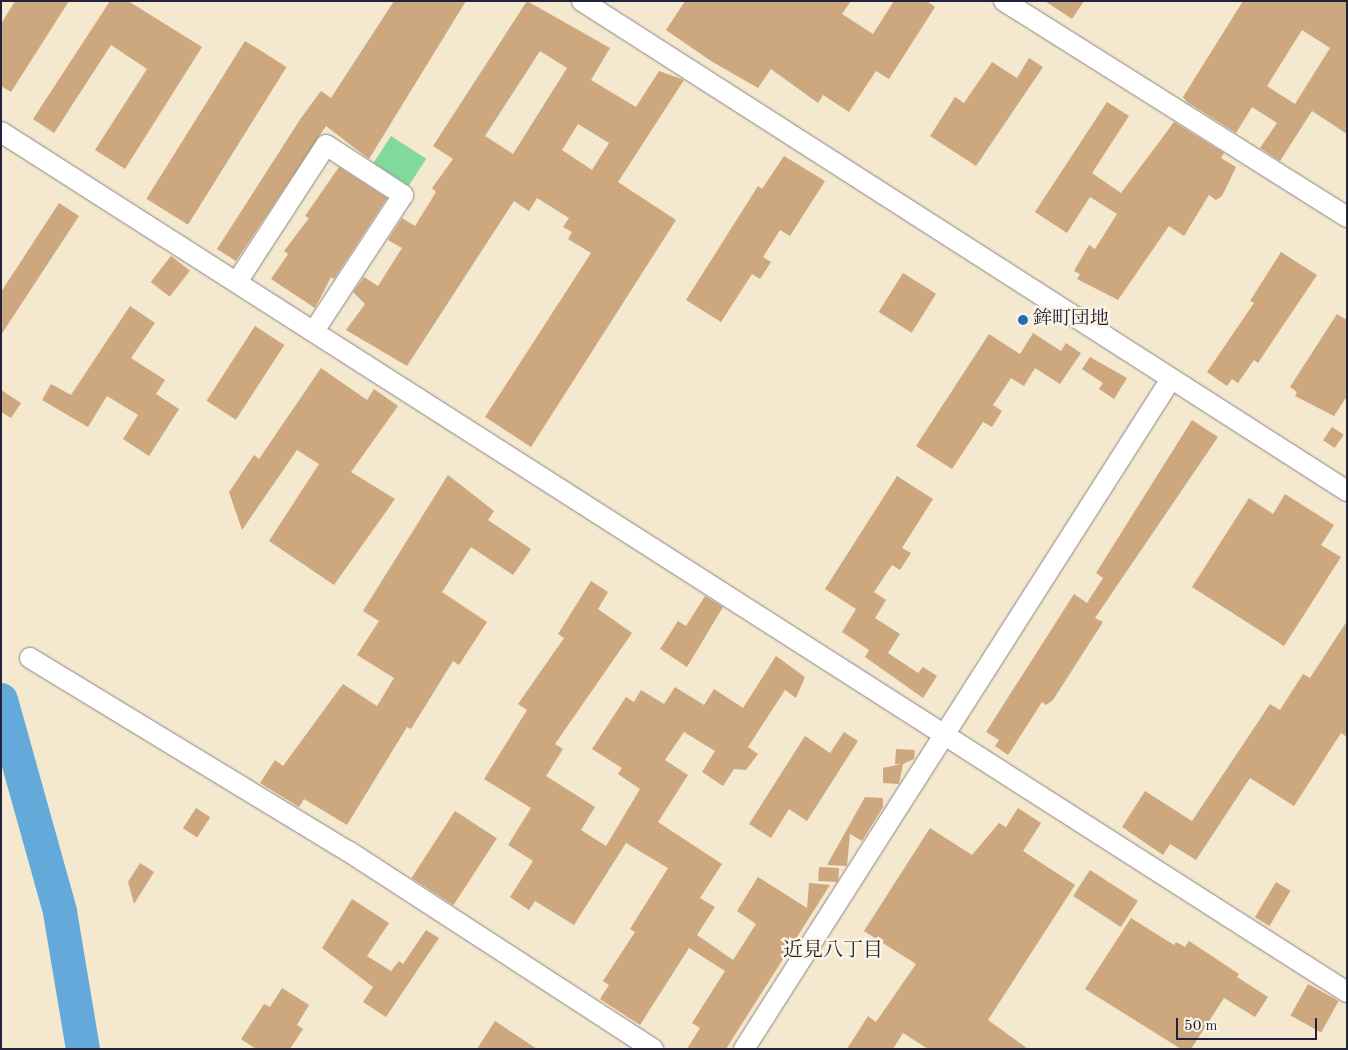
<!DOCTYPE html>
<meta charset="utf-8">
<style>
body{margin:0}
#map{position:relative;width:1348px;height:1050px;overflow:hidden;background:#f4e8ce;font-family:"Old Standard TT","Noto Serif JP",serif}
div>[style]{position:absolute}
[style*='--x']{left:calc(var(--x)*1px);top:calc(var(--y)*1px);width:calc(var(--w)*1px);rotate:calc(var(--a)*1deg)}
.green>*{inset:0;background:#81d99e;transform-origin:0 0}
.river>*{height:34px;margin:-17px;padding:0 17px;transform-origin:17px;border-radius:17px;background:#63aada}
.building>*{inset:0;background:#cda77e;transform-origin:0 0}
.roads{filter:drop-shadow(0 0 1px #8b8584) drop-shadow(0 0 1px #8b8584)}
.minor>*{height:20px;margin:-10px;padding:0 10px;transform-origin:10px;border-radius:10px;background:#fff}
.dots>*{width:14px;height:14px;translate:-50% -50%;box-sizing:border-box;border:2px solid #fcf5e5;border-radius:50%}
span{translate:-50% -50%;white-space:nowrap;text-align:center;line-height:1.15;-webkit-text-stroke:5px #fcf5e5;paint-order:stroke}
.poi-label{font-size:19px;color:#22223b}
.left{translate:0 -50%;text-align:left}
.neighbourhood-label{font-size:20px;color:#22223b}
.frame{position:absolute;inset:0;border:2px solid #22223b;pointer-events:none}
.scale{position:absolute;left:1176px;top:1018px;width:141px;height:22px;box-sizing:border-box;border:2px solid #22223b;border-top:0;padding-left:6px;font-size:15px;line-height:18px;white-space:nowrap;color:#22223b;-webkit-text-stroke:4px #fcf5e5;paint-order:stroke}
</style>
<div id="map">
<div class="green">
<i style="left:391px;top:136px;width:42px;height:32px;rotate:33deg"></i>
</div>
<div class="river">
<i style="--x:1;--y:700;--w:220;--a:74.4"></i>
<i style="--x:60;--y:912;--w:139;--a:80.5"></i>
</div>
<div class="building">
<i style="clip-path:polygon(15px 1px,69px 1px,11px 92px,1px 86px,1px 24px)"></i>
<i style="clip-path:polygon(110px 1px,128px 1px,202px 47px,125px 169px,95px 150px,147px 69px,111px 45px,54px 133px,33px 119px)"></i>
<i style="clip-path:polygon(394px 1px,466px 1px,369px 159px,326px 126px,236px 261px,217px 249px,301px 118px,321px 91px,331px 98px)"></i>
<i style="clip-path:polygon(evenodd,527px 1px,610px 48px,591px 80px,636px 107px,659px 71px,684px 80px,618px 182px,676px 220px,531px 447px,485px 417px,591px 253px,568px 239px,572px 232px,563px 227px,569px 218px,537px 198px,529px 211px,514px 201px,407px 366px,346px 330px,365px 304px,353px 292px,364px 277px,378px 286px,402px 248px,388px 240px,402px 218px,415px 226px,436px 192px,432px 188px,453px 159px,433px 146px,527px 1px,540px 51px,567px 68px,513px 154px,485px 136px,540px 51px,527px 1px,578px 124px,609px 143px,592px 170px,562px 150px,578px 124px)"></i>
<i style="clip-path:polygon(685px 1px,851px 1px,842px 14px,873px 34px,894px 1px,927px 1px,935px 7px,889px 79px,876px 71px,849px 112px,823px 95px,818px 103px,771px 69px,758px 88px,711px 61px,666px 30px)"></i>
<i style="clip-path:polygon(1045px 1px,1084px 1px,1072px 19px)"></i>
<i style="clip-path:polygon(evenodd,1243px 1px,1347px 1px,1347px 134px,1312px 111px,1280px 161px,1260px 148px,1277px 123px,1252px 107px,1236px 133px,1187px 102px,1183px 97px,1243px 1px,1302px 30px,1330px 48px,1295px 104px,1267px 86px,1302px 30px)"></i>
<i style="left:245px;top:41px;width:49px;height:186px;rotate:32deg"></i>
<i style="clip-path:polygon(1029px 58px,1043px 67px,976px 166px,930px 136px,955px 97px,964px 103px,992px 62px,1017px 78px)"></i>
<i style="clip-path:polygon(1107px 102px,1129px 116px,1092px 173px,1121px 193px,1174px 122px,1224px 153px,1221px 158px,1236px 167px,1222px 196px,1216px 200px,1209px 195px,1184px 236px,1169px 226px,1118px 300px,1077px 279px,1080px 274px,1074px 271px,1089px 245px,1095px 249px,1117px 214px,1090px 197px,1067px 233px,1035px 212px)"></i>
<i style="clip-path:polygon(784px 156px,825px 181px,790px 236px,780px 230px,763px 257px,771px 262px,760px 279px,752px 274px,721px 322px,686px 300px,758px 186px,762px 189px)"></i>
<i style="clip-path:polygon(339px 167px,387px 198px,334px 279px,331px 277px,315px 308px,271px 279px,288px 254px,284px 251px,309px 218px,305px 216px)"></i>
<i style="clip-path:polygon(59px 203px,79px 216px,1px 335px,1px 292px)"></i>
<i style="clip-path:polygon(1281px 252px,1317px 275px,1258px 363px,1254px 360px,1238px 383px,1232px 379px,1227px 386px,1207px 372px,1254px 303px,1250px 301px)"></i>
<i style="left:171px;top:256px;width:24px;height:33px;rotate:38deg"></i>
<i style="left:903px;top:273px;width:39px;height:46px;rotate:32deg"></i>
<i style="clip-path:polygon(130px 306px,155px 323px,131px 358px,165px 380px,156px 394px,179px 409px,149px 456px,123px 439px,138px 415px,107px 396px,88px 427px,42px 400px,51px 384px,71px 395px)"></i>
<i style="clip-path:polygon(1337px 314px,1347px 320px,1347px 396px,1334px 416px,1295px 396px,1297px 392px,1290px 387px)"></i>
<i style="left:255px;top:326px;width:35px;height:89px;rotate:33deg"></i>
<i style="clip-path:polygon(1033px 333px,1061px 351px,1066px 343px,1081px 353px,1060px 384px,1035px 368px,1024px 386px,1011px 378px,993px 405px,1002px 411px,992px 427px,983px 422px,952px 469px,916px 446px,989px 334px,1020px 354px)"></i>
<i style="clip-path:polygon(1090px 357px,1127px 378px,1114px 399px,1099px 389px,1103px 383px,1082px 369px)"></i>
<i style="clip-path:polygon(321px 368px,367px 400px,374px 389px,398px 406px,351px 472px,395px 499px,334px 585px,269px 541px,319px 464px,297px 450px,242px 530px,229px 492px,254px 455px,259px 459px)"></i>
<i style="clip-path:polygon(1px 390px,21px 403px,11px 418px,1px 412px)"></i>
<i style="clip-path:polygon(1192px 420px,1218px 437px,1095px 618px,1103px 622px,1053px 700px,1046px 705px,1042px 702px,1008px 755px,995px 746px,999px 740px,986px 732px,1074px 594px,1087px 603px,1103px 578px,1096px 573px)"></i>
<i style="left:1332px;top:427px;width:14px;height:16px;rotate:34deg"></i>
<i style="clip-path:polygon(448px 475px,494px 511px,488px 520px,531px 549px,513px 575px,471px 547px,442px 592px,487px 622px,459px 665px,453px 661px,411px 729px,407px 727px,347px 825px,304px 799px,299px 807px,260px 783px,275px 760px,283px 766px,343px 684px,377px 706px,394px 678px,357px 655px,379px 621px,363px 611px)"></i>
<i style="clip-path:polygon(897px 476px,933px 499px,902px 548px,911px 553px,900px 570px,892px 565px,874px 592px,886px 600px,875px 618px,900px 634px,888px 653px,918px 673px,923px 667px,937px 676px,923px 698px,865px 657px,869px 650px,842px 632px,856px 609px,825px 589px)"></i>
<i style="clip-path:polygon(1285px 494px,1334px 525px,1321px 545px,1341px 557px,1284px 646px,1192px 587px,1249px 498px,1273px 514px)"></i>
<i style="clip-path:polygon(591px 581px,608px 592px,598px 609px,632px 633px,555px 744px,563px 749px,546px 776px,595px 807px,581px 830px,606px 846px,640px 789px,618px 774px,622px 768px,592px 749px,626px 697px,634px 702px,641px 690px,664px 704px,675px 687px,704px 705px,714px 689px,743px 708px,776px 656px,805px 677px,796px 698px,785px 690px,748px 747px,758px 754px,746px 770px,734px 769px,723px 786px,702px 772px,715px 751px,684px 732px,665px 760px,688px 775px,658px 822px,722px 864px,700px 898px,715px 907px,697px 935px,733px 960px,756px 924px,737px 911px,758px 877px,807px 908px,809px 883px,830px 885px,726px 1049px,687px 1049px,700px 1028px,692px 1023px,725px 971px,689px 948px,640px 1025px,600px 999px,609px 985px,603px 981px,635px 932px,630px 929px,668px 868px,626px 843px,574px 925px,535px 901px,529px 910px,510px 897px,533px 861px,508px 845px,531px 808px,484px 779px,527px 710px,518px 704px,564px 638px,558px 634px)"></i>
<i style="clip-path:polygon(705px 596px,723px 607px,687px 667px,660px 649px,678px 621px,686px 626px)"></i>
<i style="clip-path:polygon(1347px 621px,1347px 737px,1341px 733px,1294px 806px,1250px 778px,1196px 860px,1170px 844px,1163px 855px,1122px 827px,1145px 791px,1192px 821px,1270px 704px,1280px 710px,1303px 674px,1310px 678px)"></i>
<i style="clip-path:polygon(844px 732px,858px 741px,807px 821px,789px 809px,771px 838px,749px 824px,805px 736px,830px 753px)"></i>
<i style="clip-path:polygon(896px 749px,915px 750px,914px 759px,903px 764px,899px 784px,883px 783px,883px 768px,901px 764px,895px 764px)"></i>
<i style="clip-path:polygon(865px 797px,883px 798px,883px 807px,862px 841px,850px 834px,847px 866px,827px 865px)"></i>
<i style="left:196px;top:808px;width:17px;height:24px;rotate:33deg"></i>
<i style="clip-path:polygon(1018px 808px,1041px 823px,1023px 851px,1075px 885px,988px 1020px,1028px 1049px,928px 1049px,903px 1033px,893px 1049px,847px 1049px,868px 1016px,876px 1022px,916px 964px,864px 931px,930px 828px,972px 855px,999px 823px,1006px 827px)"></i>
<i style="left:455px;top:811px;width:50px;height:80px;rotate:33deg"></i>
<i style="clip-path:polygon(140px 863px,154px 872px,134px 904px,128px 882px)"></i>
<i style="left:819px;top:867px;width:20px;height:14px;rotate:3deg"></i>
<i style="left:1090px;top:870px;width:57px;height:31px;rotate:33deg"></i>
<i style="left:1276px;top:882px;width:17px;height:41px;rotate:31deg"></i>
<i style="clip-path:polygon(352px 899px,389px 923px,367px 956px,391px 971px,399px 961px,403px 964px,426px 930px,439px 938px,386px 1017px,363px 1002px,373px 987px,322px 948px)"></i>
<i style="clip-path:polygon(1131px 918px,1174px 945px,1176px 942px,1185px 947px,1189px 941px,1239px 974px,1237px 977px,1268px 997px,1255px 1017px,1224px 998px,1191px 1049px,1181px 1049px,1085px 989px)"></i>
<i style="left:1308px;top:984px;width:35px;height:36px;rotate:29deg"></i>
<i style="clip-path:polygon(282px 988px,309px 1005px,297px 1025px,303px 1029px,290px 1049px,256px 1049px,241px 1039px,264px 1004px,270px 1007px)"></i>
<i style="clip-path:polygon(495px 1021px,537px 1049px,477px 1049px)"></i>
</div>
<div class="roads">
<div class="minor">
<i style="--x:582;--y:1;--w:908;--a:32.64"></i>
<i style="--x:1004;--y:1;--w:405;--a:32.2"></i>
<i style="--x:1;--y:132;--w:1597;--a:32.58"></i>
<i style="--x:237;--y:282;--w:163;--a:-57"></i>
<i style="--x:326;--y:145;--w:92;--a:33"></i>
<i style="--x:403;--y:195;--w:163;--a:123.2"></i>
<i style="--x:30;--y:658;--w:372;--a:31.3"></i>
<i style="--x:348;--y:851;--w:364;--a:33"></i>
<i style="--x:744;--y:1049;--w:794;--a:-57.49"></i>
</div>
</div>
<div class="dots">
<i style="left:1023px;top:320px;background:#1f6fb2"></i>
</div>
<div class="poi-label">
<span class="left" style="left:1033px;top:320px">鉾町団地</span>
</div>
<div class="neighbourhood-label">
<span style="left:833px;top:951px">近見八丁目</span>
</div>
<div class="frame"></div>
<div class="scale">50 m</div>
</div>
